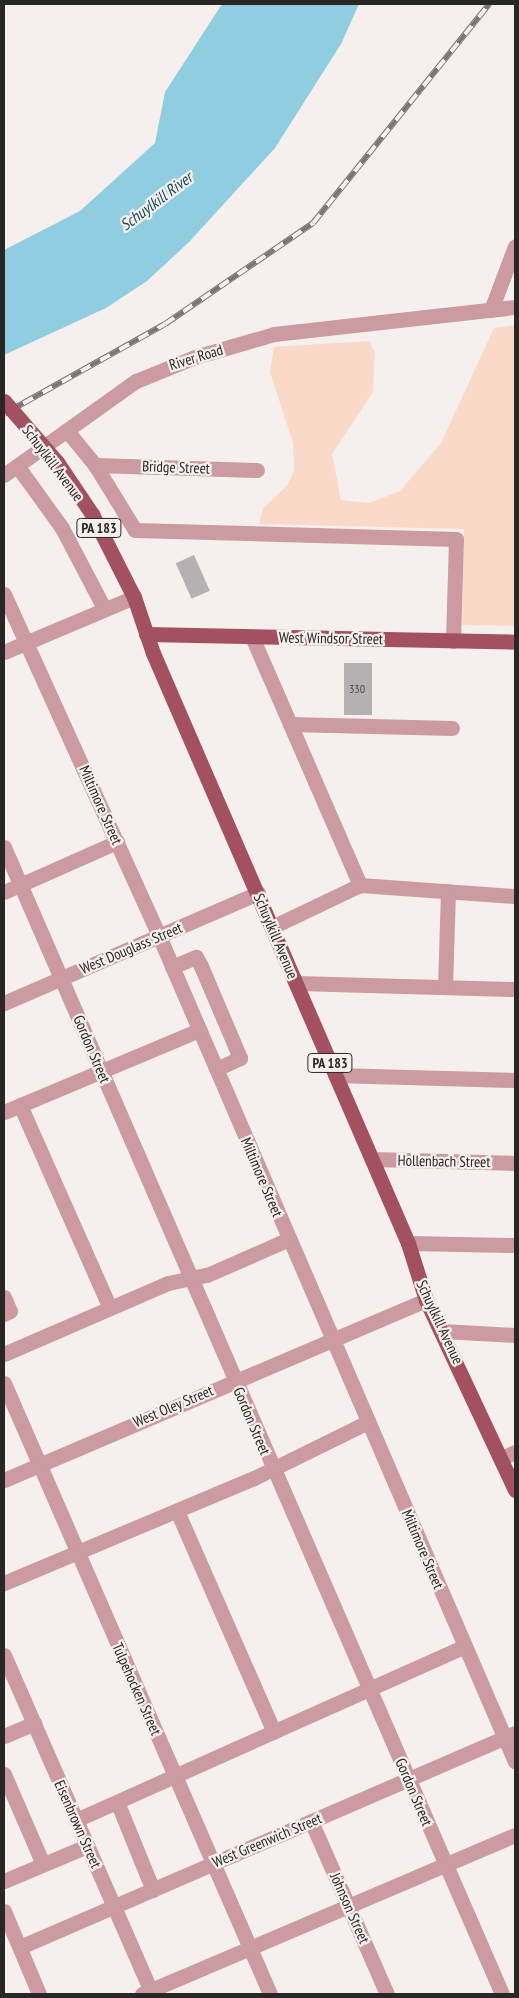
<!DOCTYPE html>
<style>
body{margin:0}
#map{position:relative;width:519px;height:1998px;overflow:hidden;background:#f5f0ee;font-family:"PT Sans Narrow",sans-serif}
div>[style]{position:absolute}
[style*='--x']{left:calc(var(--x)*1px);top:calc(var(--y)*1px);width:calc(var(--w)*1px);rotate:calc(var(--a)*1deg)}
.green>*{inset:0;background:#fbd9c8}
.water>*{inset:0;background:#90cde1}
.building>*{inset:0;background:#b5b0b2;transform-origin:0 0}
.minor>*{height:15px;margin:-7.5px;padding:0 7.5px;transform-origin:7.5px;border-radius:7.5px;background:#cb9ba1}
.major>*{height:15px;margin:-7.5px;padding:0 7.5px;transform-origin:7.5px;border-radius:7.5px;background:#a35160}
.rail>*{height:5.5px;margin-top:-2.75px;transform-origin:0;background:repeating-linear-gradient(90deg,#f5f0ee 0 11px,#797675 0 22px);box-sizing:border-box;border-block:1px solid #797675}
.major-bridge>*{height:15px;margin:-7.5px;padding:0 7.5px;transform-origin:7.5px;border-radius:7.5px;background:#a35160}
span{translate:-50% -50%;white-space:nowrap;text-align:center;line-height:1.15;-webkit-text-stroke:4.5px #f5f0ee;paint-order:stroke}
.number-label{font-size:12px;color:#4b4949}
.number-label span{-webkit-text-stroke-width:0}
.shield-label span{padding:1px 4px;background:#f5f0ee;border:1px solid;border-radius:4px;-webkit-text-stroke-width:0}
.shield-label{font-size:14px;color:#282726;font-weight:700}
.street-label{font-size:15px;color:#282726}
.water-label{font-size:16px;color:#164a59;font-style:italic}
.frame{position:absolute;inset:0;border:5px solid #282726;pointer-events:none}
</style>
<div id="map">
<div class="green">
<i style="clip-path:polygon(515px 325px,515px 626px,462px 625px,464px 529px,259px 524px,263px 508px,287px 486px,294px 471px,293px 443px,270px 372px,274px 347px,369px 341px,375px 353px,373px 392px,332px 454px,341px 500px,369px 503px,400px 491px,441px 443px,494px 328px)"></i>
</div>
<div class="water">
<i style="clip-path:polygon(222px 4px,359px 4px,341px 44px,275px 148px,189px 242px,147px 281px,106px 308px,4px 355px,4px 250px,80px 211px,155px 143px,165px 92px)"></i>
</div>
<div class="building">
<i style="left:194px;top:555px;width:39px;height:20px;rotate:66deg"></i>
<i style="left:344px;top:663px;width:28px;height:52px"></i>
</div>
<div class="minor">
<i style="--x:491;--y:310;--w:68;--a:-69.4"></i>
<i style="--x:68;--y:432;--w:43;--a:50.7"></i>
<i style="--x:95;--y:465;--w:76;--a:58.4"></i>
<i style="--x:135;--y:530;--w:321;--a:1.6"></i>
<i style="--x:456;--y:539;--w:102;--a:91.7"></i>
<i style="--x:95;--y:465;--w:162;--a:1.8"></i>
<i style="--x:18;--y:467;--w:75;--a:54.2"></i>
<i style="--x:62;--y:528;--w:90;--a:62.3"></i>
<i style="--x:4;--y:475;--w:162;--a:-35.5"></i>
<i style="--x:136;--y:381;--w:64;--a:-22.1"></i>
<i style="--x:195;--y:357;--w:82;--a:-16.2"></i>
<i style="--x:274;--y:334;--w:243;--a:-6.4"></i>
<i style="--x:4;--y:594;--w:375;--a:65.6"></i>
<i style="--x:159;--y:936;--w:899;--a:66.68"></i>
<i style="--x:252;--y:637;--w:95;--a:66.4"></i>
<i style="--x:290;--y:724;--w:162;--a:1.4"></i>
<i style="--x:4;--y:652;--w:141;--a:-22.9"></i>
<i style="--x:290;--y:724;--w:176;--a:66.5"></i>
<i style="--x:360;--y:885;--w:155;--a:4.1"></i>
<i style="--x:4;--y:847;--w:1250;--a:66.53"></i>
<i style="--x:4;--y:892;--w:124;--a:-23.9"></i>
<i style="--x:272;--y:927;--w:98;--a:-25.5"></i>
<i style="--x:172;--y:967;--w:26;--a:-23"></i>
<i style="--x:196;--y:957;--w:10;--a:61"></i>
<i style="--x:201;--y:966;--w:100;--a:67"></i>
<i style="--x:240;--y:1058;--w:26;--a:155"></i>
<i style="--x:297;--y:983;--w:218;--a:1.6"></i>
<i style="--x:445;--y:987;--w:96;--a:-88.2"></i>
<i style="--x:4;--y:1003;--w:277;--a:-23.4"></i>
<i style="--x:335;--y:1075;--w:180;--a:1.6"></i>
<i style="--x:20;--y:1105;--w:222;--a:66.1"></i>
<i style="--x:4;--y:1112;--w:212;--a:-22.8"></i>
<i style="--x:372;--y:1159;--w:143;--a:1.6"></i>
<i style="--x:408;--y:1243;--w:107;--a:1.1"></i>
<i style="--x:4;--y:1297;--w:15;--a:67"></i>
<i style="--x:10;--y:1311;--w:7;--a:153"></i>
<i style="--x:443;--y:1331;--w:72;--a:3.2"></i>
<i style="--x:4;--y:1354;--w:179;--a:-23.4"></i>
<i style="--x:168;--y:1283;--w:40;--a:-12"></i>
<i style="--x:207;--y:1275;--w:90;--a:-23.7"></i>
<i style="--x:4;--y:1383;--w:666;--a:66.47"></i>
<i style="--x:501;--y:1458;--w:15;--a:-23"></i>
<i style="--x:4;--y:1480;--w:459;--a:-23.1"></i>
<i style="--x:177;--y:1511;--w:241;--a:66.3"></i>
<i style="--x:4;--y:1583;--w:271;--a:-22.8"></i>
<i style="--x:254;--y:1478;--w:127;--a:-26.2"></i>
<i style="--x:4;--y:1655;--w:370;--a:66.4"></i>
<i style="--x:4;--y:1736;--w:33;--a:-23"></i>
<i style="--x:4;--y:1774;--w:98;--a:66.6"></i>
<i style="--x:118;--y:1804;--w:93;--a:67.9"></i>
<i style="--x:76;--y:1820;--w:426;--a:-24.1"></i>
<i style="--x:311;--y:1821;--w:189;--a:66.3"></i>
<i style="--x:4;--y:1881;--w:90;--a:-22.9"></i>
<i style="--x:4;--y:1911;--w:90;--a:67.1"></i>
<i style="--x:20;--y:1947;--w:539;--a:-23.38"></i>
<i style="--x:142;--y:1994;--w:405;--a:-23.1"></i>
</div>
<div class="major">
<i style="--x:57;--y:462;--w:63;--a:56.1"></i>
<i style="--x:92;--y:514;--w:93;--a:63.2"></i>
<i style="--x:134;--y:597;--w:59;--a:71.3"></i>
<i style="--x:153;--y:653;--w:643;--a:66.63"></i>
<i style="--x:408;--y:1243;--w:60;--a:72.5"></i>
<i style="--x:426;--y:1300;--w:210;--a:64.9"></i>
<i style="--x:146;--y:634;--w:369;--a:1.2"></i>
</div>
<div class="rail">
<i style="--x:4;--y:414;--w:184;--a:-29.2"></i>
<i style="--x:165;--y:324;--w:179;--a:-34.3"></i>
<i style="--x:313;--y:223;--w:281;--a:-51.2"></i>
</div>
<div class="major-bridge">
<i style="--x:4;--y:401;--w:81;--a:49"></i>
</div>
<div class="number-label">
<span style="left:357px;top:689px">330</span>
</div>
<div class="shield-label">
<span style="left:99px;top:528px">PA 183</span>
<span style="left:330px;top:1063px">PA 183</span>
</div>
<div class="street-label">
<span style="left:196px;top:357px;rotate:-17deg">River Road</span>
<span style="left:53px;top:463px;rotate:53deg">Schuylkill Avenue</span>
<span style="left:176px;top:467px;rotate:2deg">Bridge Street</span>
<span style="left:331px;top:638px;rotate:1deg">West Windsor Street</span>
<span style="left:101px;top:805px;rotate:66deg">Miltimore Street</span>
<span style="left:276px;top:936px;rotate:67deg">Schuylkill Avenue</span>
<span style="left:131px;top:948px;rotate:-23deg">West Douglass Street</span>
<span style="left:92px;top:1049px;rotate:67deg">Gordon Street</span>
<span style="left:444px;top:1161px;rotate:1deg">Hollenbach Street</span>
<span style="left:262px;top:1177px;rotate:67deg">Miltimore Street</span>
<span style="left:440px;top:1322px;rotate:65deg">Schuylkill Avenue</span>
<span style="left:173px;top:1406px;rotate:-23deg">West Oley Street</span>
<span style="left:252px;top:1421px;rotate:67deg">Gordon Street</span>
<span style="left:423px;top:1549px;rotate:67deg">Miltimore Street</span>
<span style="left:137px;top:1689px;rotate:66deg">Tulpehocken Street</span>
<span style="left:414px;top:1792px;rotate:67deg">Gordon Street</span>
<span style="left:78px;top:1824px;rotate:66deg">Eisenbrown Street</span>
<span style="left:267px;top:1840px;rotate:-23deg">West Greenwich Street</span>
<span style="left:350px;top:1908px;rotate:66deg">Johnson Street</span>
</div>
<div class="water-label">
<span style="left:156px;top:201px;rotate:-37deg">Schuylkill River</span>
</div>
<div class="frame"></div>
</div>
